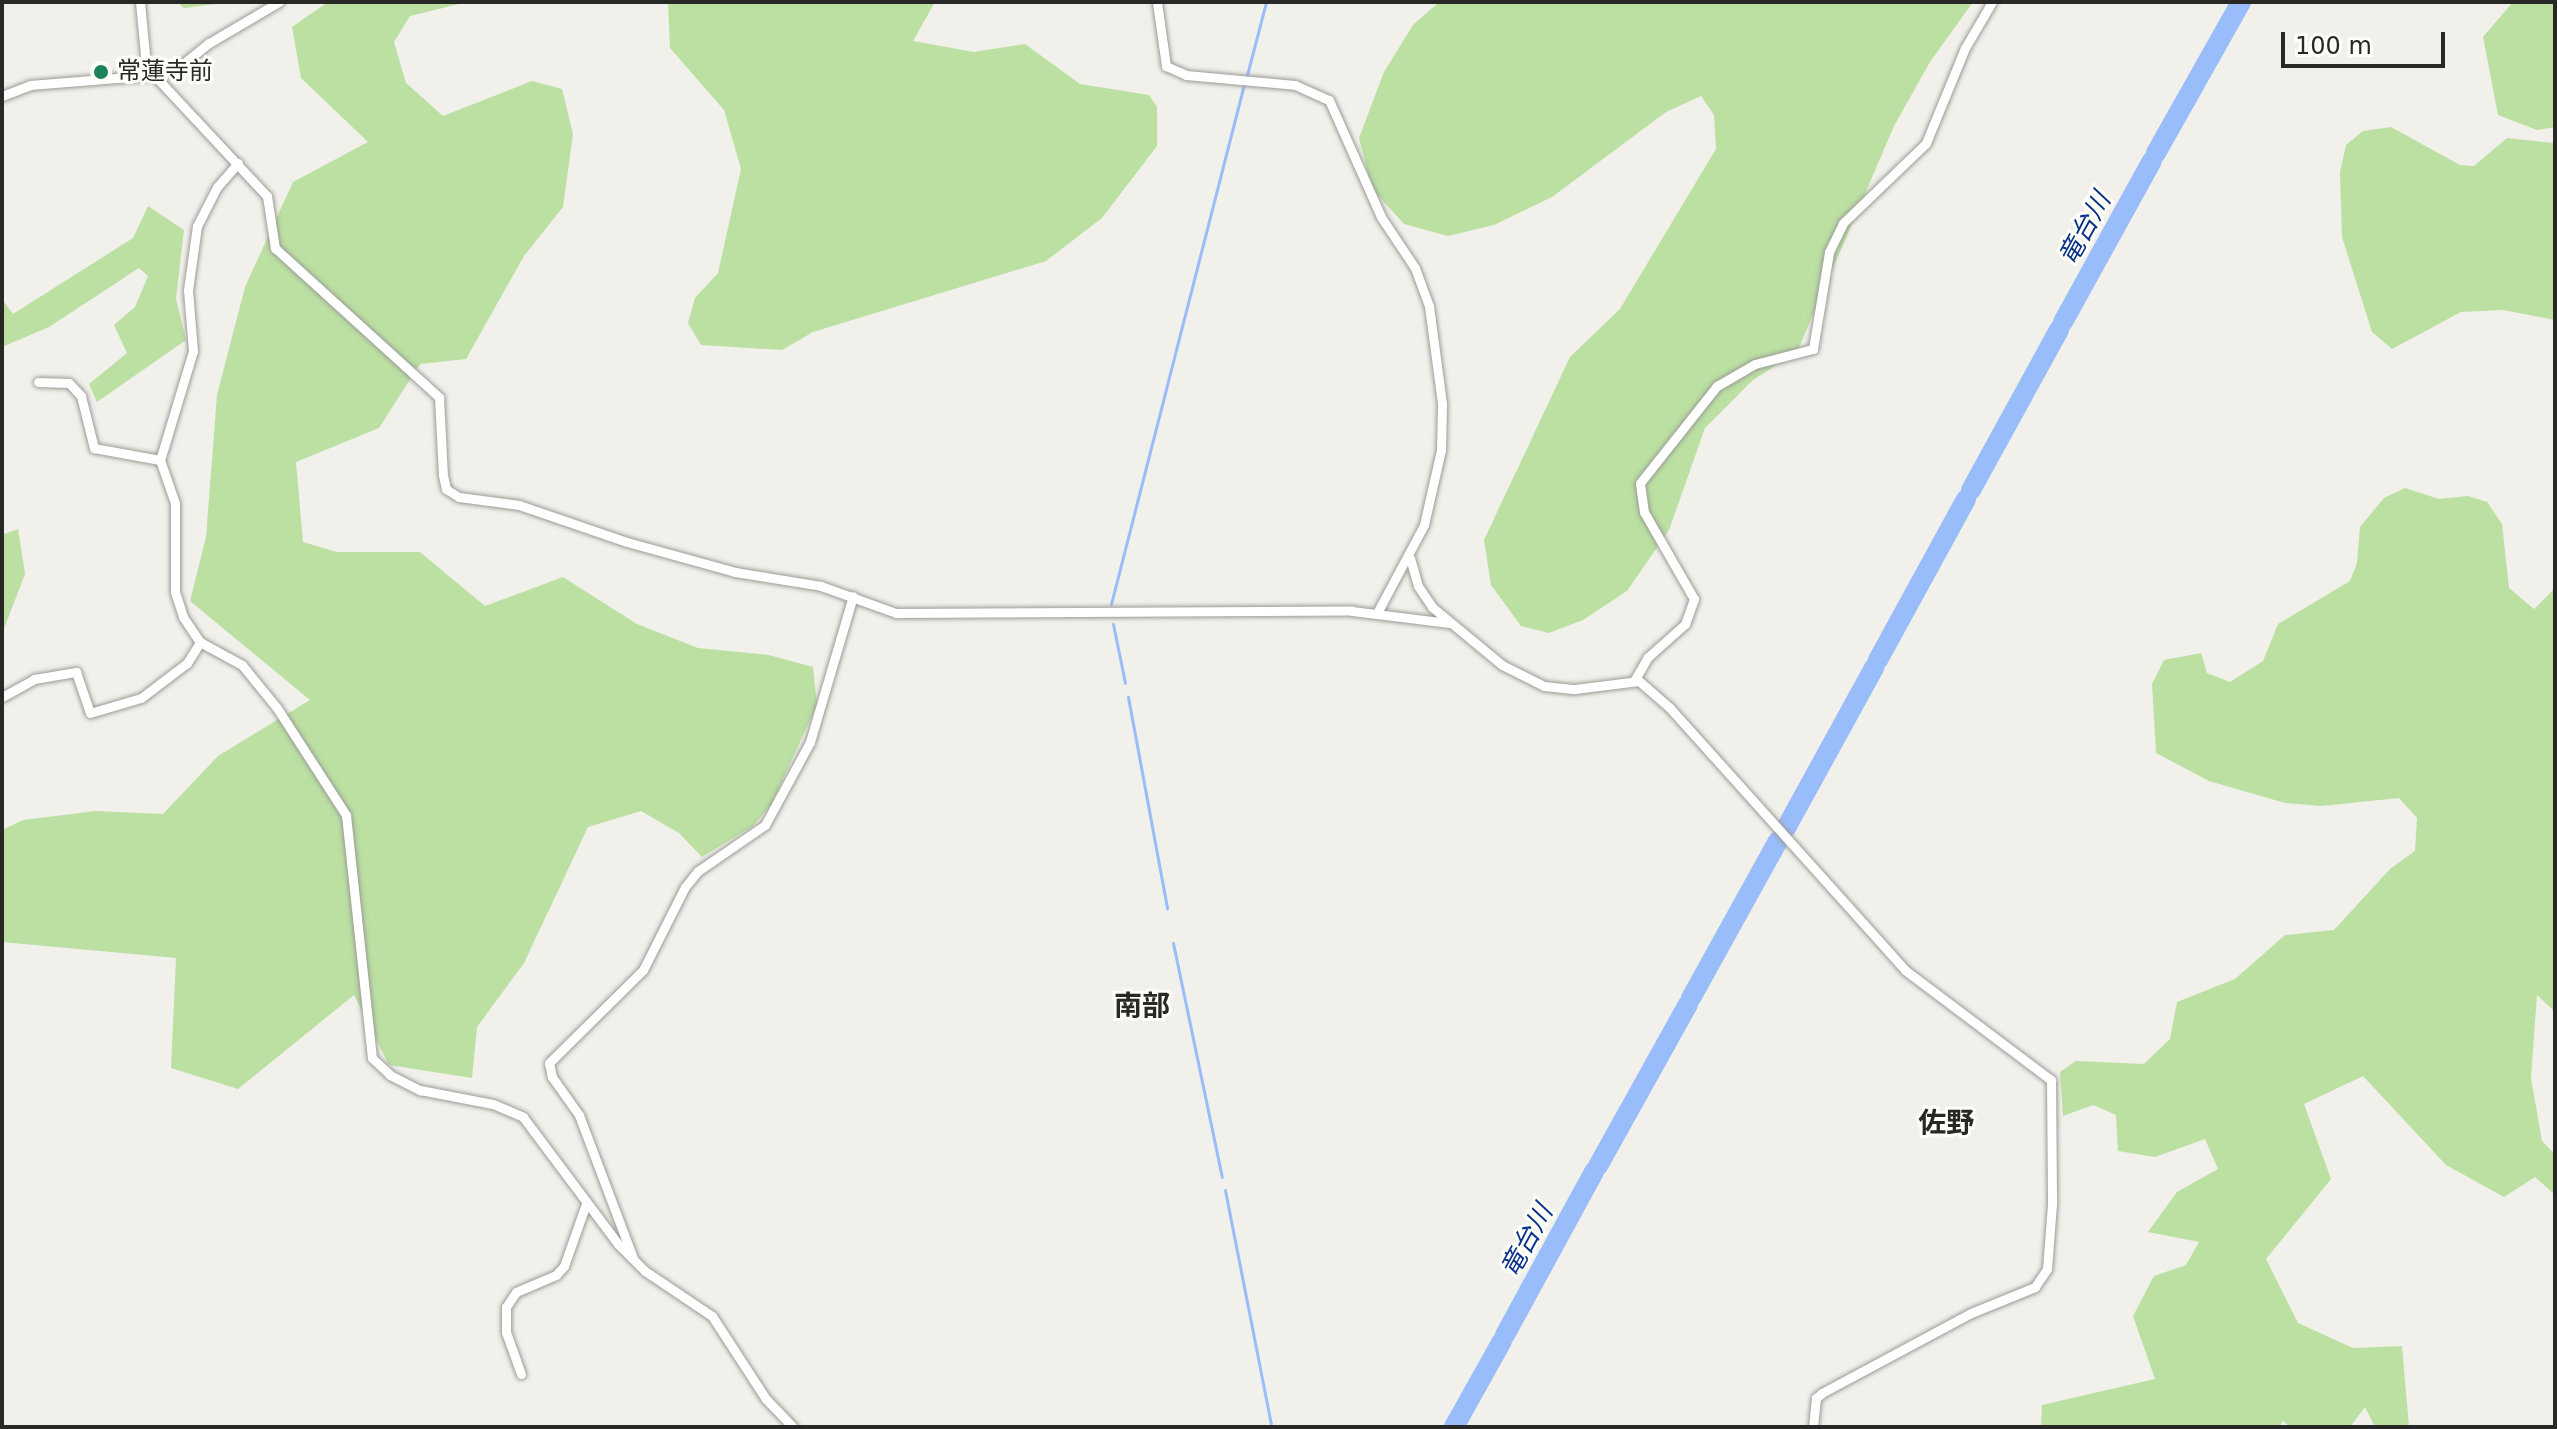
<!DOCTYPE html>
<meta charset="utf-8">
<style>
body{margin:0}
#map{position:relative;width:2557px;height:1429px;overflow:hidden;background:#f1f0eb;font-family:"DejaVu Sans","Noto Sans JP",sans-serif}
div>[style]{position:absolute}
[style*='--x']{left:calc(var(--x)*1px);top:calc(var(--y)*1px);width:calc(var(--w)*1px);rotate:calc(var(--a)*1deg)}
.green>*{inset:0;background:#bbe0a2}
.stream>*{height:3px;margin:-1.5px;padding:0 1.5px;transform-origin:1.5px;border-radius:1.5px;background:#99bcfa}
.river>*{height:20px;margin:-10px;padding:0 10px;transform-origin:10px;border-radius:10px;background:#99bcfa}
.roads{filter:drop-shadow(0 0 2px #9c9b96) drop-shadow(0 0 2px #9c9b96)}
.minor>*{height:9px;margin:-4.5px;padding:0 4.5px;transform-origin:4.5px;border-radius:4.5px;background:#fff}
.dots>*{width:22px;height:22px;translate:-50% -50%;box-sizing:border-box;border:4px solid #fffdf8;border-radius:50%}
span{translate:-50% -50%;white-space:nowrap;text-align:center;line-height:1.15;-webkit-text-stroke:6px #fffdf8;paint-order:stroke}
.poi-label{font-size:24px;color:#282826}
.left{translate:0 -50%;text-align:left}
.water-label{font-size:26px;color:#073289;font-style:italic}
.quarter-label{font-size:28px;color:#282826;font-weight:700}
.frame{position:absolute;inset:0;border:4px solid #282826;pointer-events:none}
.scale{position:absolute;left:2281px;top:32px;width:164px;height:36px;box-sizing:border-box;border:4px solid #282826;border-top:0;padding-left:10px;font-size:24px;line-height:28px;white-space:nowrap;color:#282826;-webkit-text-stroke:6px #fffdf8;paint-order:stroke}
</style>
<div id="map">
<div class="green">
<i style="clip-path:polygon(177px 2px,232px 2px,184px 8px)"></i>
<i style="clip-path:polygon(328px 2px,467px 2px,410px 16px,394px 42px,406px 83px,443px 116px,532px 81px,562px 89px,573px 134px,563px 207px,524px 256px,466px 359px,420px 364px,379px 428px,296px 462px,303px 542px,337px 552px,420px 552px,485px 606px,563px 577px,637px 624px,698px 648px,769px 655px,813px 667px,817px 705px,771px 805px,753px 826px,702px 857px,679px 833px,641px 811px,588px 827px,524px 963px,477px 1027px,472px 1078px,389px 1065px,354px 995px,238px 1089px,171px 1068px,176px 958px,2px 942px,2px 830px,23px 820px,96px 811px,163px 814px,218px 756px,310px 700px,190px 601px,206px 537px,217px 395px,245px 287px,293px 182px,368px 142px,301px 78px,292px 27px)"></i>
<i style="clip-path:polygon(668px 2px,935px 2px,913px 41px,974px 52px,1025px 44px,1080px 84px,1149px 95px,1157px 107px,1157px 146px,1102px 218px,1046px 261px,813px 332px,782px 350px,701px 345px,688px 323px,695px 298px,718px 273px,741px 169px,724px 110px,670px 48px)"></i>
<i style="clip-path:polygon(1439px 2px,1973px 2px,1930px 62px,1894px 126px,1797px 352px,1753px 380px,1705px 428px,1669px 530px,1627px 591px,1583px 620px,1549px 633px,1521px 626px,1491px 585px,1484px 540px,1570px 357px,1620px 309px,1716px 149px,1714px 115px,1701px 96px,1666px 112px,1552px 197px,1494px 225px,1448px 236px,1404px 224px,1372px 189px,1359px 138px,1384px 72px,1413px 25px)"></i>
<i style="clip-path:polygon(2555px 2px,2555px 127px,2537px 130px,2498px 115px,2483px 37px,2512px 3px)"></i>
<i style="clip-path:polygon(2391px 127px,2460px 165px,2474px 166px,2507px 138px,2555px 143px,2555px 320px,2503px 310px,2461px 312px,2392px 349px,2372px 332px,2342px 237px,2340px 172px,2346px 145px,2363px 131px)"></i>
<i style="clip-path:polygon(148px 206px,184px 230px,176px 299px,186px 340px,97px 402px,89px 384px,127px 353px,114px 325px,135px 307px,148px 276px,139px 268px,49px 327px,2px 347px,2px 299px,13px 314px,133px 238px)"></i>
<i style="clip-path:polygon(2405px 488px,2439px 499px,2468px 496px,2487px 502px,2502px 524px,2509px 588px,2534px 609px,2555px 588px,2555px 1012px,2537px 995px,2531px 1078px,2542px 1141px,2555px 1154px,2555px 1195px,2535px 1177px,2504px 1197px,2446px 1165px,2363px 1076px,2304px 1104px,2331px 1179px,2266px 1259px,2298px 1323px,2353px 1348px,2402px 1346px,2409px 1427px,2375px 1427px,2365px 1407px,2350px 1427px,2290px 1427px,2283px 1421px,2279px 1427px,2041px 1427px,2042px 1405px,2155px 1379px,2133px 1316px,2154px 1276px,2186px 1265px,2199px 1242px,2148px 1232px,2177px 1192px,2218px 1169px,2205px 1139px,2155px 1157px,2118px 1151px,2116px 1115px,2093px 1105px,2063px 1116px,2060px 1072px,2076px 1061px,2144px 1064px,2170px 1039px,2177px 1002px,2235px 979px,2285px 935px,2334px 930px,2390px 869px,2415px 851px,2417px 818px,2399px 798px,2322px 806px,2285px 803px,2209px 781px,2156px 753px,2152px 684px,2164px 660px,2201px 653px,2207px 673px,2230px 682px,2263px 661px,2278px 624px,2350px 581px,2357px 563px,2360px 527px,2384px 498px)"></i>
<i style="clip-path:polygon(18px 529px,25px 574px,2px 634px,2px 535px)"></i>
</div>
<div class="stream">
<i style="--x:1247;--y:75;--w:75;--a:-75.4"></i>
<i style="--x:1111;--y:604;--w:537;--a:-75.65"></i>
<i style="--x:1113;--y:624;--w:60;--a:78.5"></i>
<i style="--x:1128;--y:697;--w:215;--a:79.5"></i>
<i style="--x:1173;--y:943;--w:239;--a:78.2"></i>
<i style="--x:1225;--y:1190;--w:238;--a:78.9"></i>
</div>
<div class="river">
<i style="--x:2156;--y:153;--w:173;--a:-60.6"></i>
<i style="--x:2063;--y:322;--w:184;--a:-61.1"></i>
<i style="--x:1971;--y:490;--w:183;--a:-61.2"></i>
<i style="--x:1878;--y:660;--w:183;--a:-61.3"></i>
<i style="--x:1786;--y:828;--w:183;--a:-61.2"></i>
<i style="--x:1691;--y:998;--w:179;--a:-61"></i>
<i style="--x:1598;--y:1166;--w:185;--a:-60.9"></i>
<i style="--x:1505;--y:1335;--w:186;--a:-61.4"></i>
<i style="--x:1454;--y:1427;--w:98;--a:-60.8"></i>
</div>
<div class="roads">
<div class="minor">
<i style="--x:140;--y:2;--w:74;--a:84.6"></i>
<i style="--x:1157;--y:2;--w:65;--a:82"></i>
<i style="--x:1166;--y:66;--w:22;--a:24"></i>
<i style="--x:1186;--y:75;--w:109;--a:5.2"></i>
<i style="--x:1295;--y:85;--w:37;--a:24"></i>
<i style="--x:1329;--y:100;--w:128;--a:66"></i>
<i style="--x:1381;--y:217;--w:61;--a:56.3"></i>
<i style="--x:1415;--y:268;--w:40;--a:69.8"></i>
<i style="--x:1429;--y:306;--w:99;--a:82.4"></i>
<i style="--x:1442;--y:404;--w:46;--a:91.2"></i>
<i style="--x:1441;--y:450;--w:77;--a:102.8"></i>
<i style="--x:1424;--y:525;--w:100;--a:118.1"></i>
<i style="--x:154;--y:75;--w:166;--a:47"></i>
<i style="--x:267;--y:196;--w:53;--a:81.3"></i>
<i style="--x:275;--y:248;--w:222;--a:42.3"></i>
<i style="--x:439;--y:397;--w:78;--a:87.1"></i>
<i style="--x:443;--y:475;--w:14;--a:78"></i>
<i style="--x:446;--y:489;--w:15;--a:32"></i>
<i style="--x:459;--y:497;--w:61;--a:7.6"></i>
<i style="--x:519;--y:505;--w:114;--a:18.9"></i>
<i style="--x:627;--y:542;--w:112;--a:15.5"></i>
<i style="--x:735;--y:572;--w:87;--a:9.2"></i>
<i style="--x:821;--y:586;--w:80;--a:19.8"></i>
<i style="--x:896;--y:613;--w:456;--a:-0.3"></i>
<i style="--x:1352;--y:611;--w:98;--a:7.1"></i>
<i style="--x:2;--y:96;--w:30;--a:-21"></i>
<i style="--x:30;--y:85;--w:124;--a:-4.6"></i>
<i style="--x:154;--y:75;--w:25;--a:-16"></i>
<i style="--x:178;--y:68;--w:40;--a:-39"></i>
<i style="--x:209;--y:43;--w:81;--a:-30.4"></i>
<i style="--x:238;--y:163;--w:32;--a:131"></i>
<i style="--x:217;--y:187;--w:44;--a:117.1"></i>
<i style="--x:197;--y:226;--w:65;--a:98"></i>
<i style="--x:188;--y:290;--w:61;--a:85.3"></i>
<i style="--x:193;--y:351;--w:114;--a:106.8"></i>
<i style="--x:160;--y:460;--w:46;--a:70.8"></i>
<i style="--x:175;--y:503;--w:89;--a:90"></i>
<i style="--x:175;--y:592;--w:26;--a:72"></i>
<i style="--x:183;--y:617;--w:30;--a:56"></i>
<i style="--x:200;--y:642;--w:48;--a:28.7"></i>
<i style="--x:242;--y:665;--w:55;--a:50.9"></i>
<i style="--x:277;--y:708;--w:127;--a:57.2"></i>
<i style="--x:346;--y:815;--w:244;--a:83.9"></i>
<i style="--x:372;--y:1058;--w:25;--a:43"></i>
<i style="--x:390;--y:1075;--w:34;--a:27"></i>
<i style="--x:420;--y:1090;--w:74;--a:10.9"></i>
<i style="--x:493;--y:1104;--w:33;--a:23"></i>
<i style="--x:523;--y:1117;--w:159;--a:53.2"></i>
<i style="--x:618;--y:1244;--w:38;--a:45"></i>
<i style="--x:645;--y:1271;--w:81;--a:33.9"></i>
<i style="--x:712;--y:1316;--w:99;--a:57"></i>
<i style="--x:766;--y:1399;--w:39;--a:46"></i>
<i style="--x:38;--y:382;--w:31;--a:2"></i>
<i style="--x:69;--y:383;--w:18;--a:47"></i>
<i style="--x:81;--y:396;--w:54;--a:76"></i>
<i style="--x:94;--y:448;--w:67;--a:10.3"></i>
<i style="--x:1410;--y:558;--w:29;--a:74"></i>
<i style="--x:1418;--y:586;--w:25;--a:56"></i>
<i style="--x:1432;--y:607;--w:91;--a:39.6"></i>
<i style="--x:1502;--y:665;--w:47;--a:26.6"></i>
<i style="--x:1544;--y:686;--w:31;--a:6"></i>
<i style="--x:1575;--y:689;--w:64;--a:-7.1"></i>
<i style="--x:1639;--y:681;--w:41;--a:41.1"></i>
<i style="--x:1670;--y:708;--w:352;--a:48.1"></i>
<i style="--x:1905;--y:970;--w:183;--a:37"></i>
<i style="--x:2051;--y:1080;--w:124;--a:89.5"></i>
<i style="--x:2052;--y:1204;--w:65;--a:94.4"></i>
<i style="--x:2047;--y:1269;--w:22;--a:124"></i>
<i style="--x:2035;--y:1287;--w:69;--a:157.9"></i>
<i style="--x:1971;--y:1313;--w:169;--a:151.8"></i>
<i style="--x:1822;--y:1393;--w:8;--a:140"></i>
<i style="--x:1816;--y:1398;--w:29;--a:96"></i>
<i style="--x:1634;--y:681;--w:28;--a:-60"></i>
<i style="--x:1648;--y:657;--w:50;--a:-41.7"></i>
<i style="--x:1685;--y:624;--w:27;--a:-70"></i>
<i style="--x:1694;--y:599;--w:100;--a:-119.9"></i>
<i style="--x:1644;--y:512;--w:29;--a:-98"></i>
<i style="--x:1640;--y:483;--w:124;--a:-51.6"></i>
<i style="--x:1717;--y:386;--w:44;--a:-30.1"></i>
<i style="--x:1755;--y:364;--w:60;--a:-14.5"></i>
<i style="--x:1813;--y:349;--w:98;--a:-80.6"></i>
<i style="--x:1829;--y:252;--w:32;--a:-64"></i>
<i style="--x:1843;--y:223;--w:115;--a:-43.9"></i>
<i style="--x:1926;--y:143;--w:103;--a:-67.7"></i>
<i style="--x:1965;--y:48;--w:53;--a:-59.6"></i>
<i style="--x:2;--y:697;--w:37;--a:-29"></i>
<i style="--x:34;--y:679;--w:43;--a:-9.5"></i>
<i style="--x:76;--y:672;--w:43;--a:71.1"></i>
<i style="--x:90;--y:713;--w:53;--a:-16.4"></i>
<i style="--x:141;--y:698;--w:58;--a:-37.3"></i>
<i style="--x:187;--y:663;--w:25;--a:-58"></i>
<i style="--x:633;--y:1258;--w:153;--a:-110.7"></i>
<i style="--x:579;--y:1115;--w:47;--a:-125.4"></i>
<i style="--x:552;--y:1077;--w:14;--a:-102"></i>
<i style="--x:549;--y:1063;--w:132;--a:-44.7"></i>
<i style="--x:643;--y:970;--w:93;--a:-63.2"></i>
<i style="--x:685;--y:887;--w:21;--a:-51"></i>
<i style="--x:698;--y:871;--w:81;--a:-34.5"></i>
<i style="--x:765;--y:825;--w:94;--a:-61.5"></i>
<i style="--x:810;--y:742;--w:152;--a:-73.6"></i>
<i style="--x:521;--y:1374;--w:45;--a:-109.7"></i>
<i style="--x:506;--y:1332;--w:25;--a:-90"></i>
<i style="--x:506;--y:1307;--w:18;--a:-56"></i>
<i style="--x:516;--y:1292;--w:43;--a:-23"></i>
<i style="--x:556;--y:1275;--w:12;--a:-48"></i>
<i style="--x:564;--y:1266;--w:66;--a:-70.5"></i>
</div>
</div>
<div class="dots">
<i style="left:101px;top:72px;background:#1a835e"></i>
</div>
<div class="poi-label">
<span class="left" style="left:117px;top:72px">常蓮寺前</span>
</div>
<div class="water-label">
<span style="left:2085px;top:229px;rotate:-61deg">竜台川</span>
<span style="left:1527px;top:1241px;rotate:-61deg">竜台川</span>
</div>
<div class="quarter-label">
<span style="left:1142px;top:1006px">南部</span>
<span style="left:1946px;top:1123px">佐野</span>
</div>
<div class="frame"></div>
<div class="scale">100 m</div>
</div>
